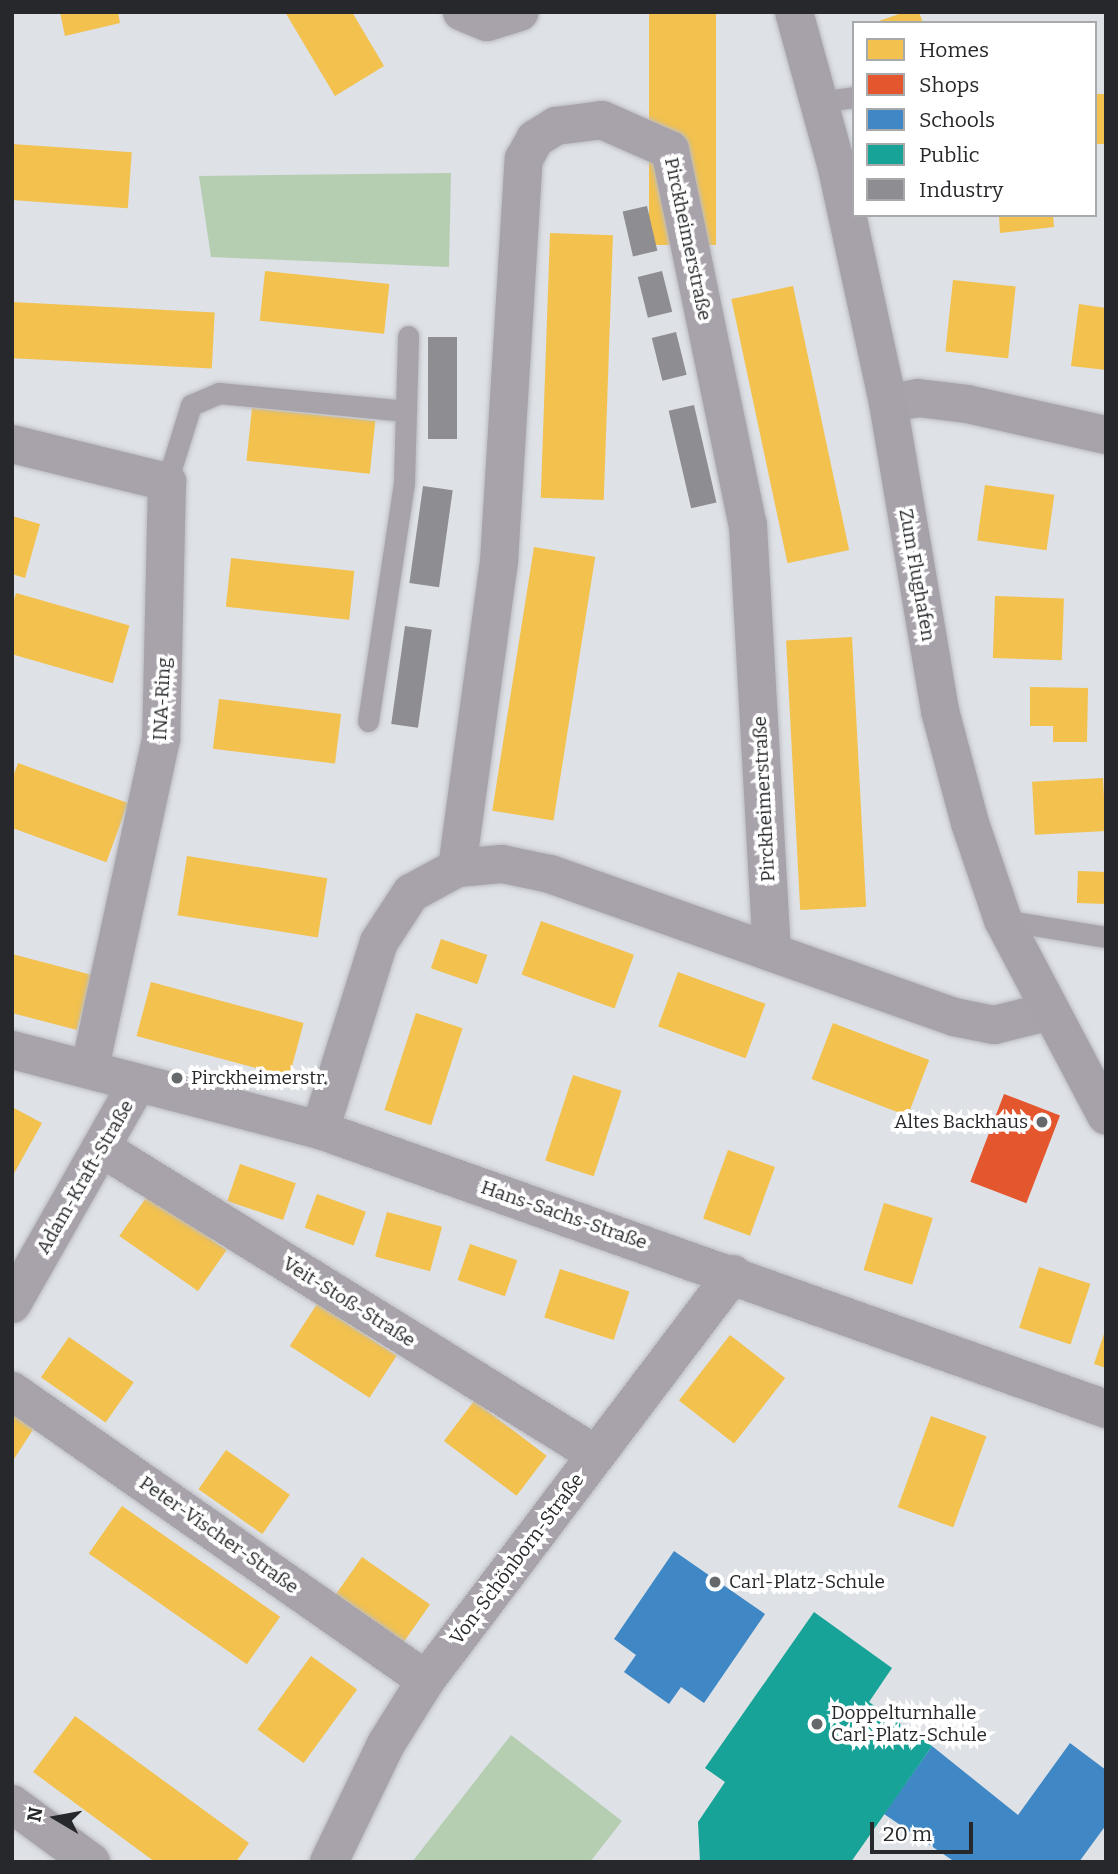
<!DOCTYPE html>
<meta charset="utf-8">
<style>
body{margin:0}
#map{position:relative;width:1118px;height:1874px;overflow:hidden;background:#dee1e6;font-family:Bitter,serif}
div>[style]{position:absolute}
[style*='--x']{left:calc(var(--x)*1px);top:calc(var(--y)*1px);width:calc(var(--w)*1px);rotate:calc(var(--a)*1deg)}
.green>*{inset:0;background:#b5ceb2}
.homes>*{inset:0;background:#f2c14e;transform-origin:0 0}
.shops>*{inset:0;background:#e4572e;transform-origin:0 0}
.schools>*{inset:0;background:#3f88c5}
.public>*{inset:0;background:#17a398}
.industry>*{inset:0;background:#8d8d92;transform-origin:0 0}
.roads{filter:drop-shadow(0 0 2px #babcc0) drop-shadow(0 0 2px #babcc0)}
.lane>*{height:21px;margin:-10.5px;padding:0 10.5px;transform-origin:10.5px;border-radius:10.5px;background:#a8a2ab}
.street>*{height:38px;margin:-19px;padding:0 19px;transform-origin:19px;border-radius:19px;background:#a8a2ab}
.secondary>*{height:38px;margin:-19px;padding:0 19px;transform-origin:19px;border-radius:19px;background:#a7a1aa}
.dots>*{width:19px;height:19px;translate:-50% -50%;box-sizing:border-box;border:4px solid #fff;border-radius:50%}
span{translate:-50% -50%;white-space:nowrap;text-align:center;line-height:1.15;-webkit-text-stroke:7px #fff;paint-order:stroke}
.street-label{font-size:19px;color:#26282b}
.poi-label{font-size:19px;color:#26282b}
.left{translate:0 -50%;text-align:left}
.right{translate:-100% -50%;text-align:right}
.frame{position:absolute;inset:0;border:14px solid #26282b;pointer-events:none}
.legend{position:absolute;left:852px;top:21px;width:245px;height:196px;box-sizing:border-box;background:#fff;border:2px solid #a8a9aa;margin:0;padding:9px 12px;list-style:none;font-size:21px;color:#26282b}
.legend li{display:flex;align-items:center;gap:14px;height:35px}
.legend b{width:35px;border:2px solid #a8a9aa}
.north{position:absolute;left:21px;top:1783px;width:70px;height:70px;-webkit-text-stroke:5px #fff;paint-order:stroke;rotate:280deg;font-size:19px;font-weight:700;line-height:28px;text-align:center;color:#26282b}
.north::after{content:'';display:block;margin:auto;width:24px;height:32px;background:#26282b;clip-path:polygon(50% 0,100% 100%,50% 72%,0 100%)}
.scale{position:absolute;left:870px;top:1822px;width:103px;height:32px;box-sizing:border-box;border:4px solid #26282b;border-top:0;padding-left:9px;font-size:21px;line-height:24px;white-space:nowrap;color:#26282b;-webkit-text-stroke:5px #fff;paint-order:stroke}
</style>
<div id="map">
<div class="green">
<i style="clip-path:polygon(451px 173px,449px 267px,211px 257px,199px 176px)"></i>
<i style="clip-path:polygon(511px 1735px,622px 1821px,590px 1862px,412px 1862px)"></i>
</div>
<div class="homes">
<i style="clip-path:polygon(60px 12px,118px 12px,120px 23px,65px 36px)"></i>
<i style="clip-path:polygon(285px 12px,352px 12px,384px 66px,335px 96px)"></i>
<i style="left:649px;top:12px;width:67px;height:233px"></i>
<i style="clip-path:polygon(905px 12px,919px 12px,923px 23px,873px 23px)"></i>
<i style="left:1095px;top:94px;width:11px;height:50px"></i>
<i style="left:12px;top:144px;width:120px;height:56px;rotate:4deg"></i>
<i style="clip-path:polygon(999px 215px,1053px 215px,1054px 227px,1000px 233px)"></i>
<i style="left:550px;top:233px;width:63px;height:265px;rotate:2deg"></i>
<i style="left:265px;top:271px;width:125px;height:50px;rotate:6deg"></i>
<i style="left:953px;top:280px;width:63px;height:72px;rotate:6deg"></i>
<i style="left:793px;top:286px;width:270px;height:63px;rotate:78deg"></i>
<i style="left:12px;top:302px;width:203px;height:56px;rotate:3deg"></i>
<i style="clip-path:polygon(1079px 304px,1106px 308px,1106px 370px,1071px 366px)"></i>
<i style="left:252px;top:408px;width:124px;height:53px;rotate:6deg"></i>
<i style="left:985px;top:485px;width:70px;height:56px;rotate:8deg"></i>
<i style="clip-path:polygon(12px 516px,40px 524px,25px 578px,12px 574px)"></i>
<i style="left:534px;top:547px;width:62px;height:267px;rotate:9deg"></i>
<i style="left:231px;top:558px;width:124px;height:49px;rotate:6deg"></i>
<i style="left:16px;top:593px;width:118px;height:60px;rotate:16deg"></i>
<i style="left:995px;top:596px;width:69px;height:62px;rotate:2deg"></i>
<i style="left:852px;top:637px;width:270px;height:66px;rotate:87deg"></i>
<i style="clip-path:polygon(1030px 687px,1088px 688px,1087px 742px,1053px 742px,1053px 726px,1030px 726px)"></i>
<i style="left:219px;top:699px;width:123px;height:50px;rotate:7deg"></i>
<i style="left:18px;top:763px;width:117px;height:63px;rotate:20deg"></i>
<i style="left:1103px;top:778px;width:53px;height:71px;rotate:87deg"></i>
<i style="left:187px;top:856px;width:142px;height:60px;rotate:9deg"></i>
<i style="left:1078px;top:871px;width:28px;height:32px;rotate:2deg"></i>
<i style="left:541px;top:921px;width:99px;height:57px;rotate:20deg"></i>
<i style="left:441px;top:939px;width:49px;height:31px;rotate:19deg"></i>
<i style="clip-path:polygon(12px 954px,92px 975px,77px 1030px,12px 1013px)"></i>
<i style="left:678px;top:972px;width:93px;height:58px;rotate:20deg"></i>
<i style="left:151px;top:982px;width:158px;height:56px;rotate:15deg"></i>
<i style="left:416px;top:1013px;width:49px;height:102px;rotate:18deg"></i>
<i style="left:833px;top:1023px;width:103px;height:60px;rotate:21deg"></i>
<i style="left:573px;top:1075px;width:51px;height:90px;rotate:18deg"></i>
<i style="clip-path:polygon(12px 1107px,42px 1123px,12px 1177px)"></i>
<i style="left:728px;top:1150px;width:50px;height:73px;rotate:20deg"></i>
<i style="left:240px;top:1164px;width:59px;height:39px;rotate:19deg"></i>
<i style="left:317px;top:1194px;width:52px;height:36px;rotate:20deg"></i>
<i style="left:148px;top:1195px;width:96px;height:50px;rotate:35deg"></i>
<i style="left:884px;top:1203px;width:51px;height:70px;rotate:17deg"></i>
<i style="left:387px;top:1212px;width:57px;height:46px;rotate:15deg"></i>
<i style="left:470px;top:1244px;width:50px;height:38px;rotate:19deg"></i>
<i style="left:1039px;top:1267px;width:54px;height:64px;rotate:18deg"></i>
<i style="left:560px;top:1269px;width:73px;height:51px;rotate:18deg"></i>
<i style="left:317px;top:1304px;width:95px;height:50px;rotate:33deg"></i>
<i style="clip-path:polygon(1105px 1331px,1106px 1331px,1106px 1368px,1094px 1364px)"></i>
<i style="left:730px;top:1335px;width:70px;height:83px;rotate:38deg"></i>
<i style="left:69px;top:1337px;width:79px;height:49px;rotate:35deg"></i>
<i style="left:474px;top:1401px;width:91px;height:50px;rotate:37deg"></i>
<i style="clip-path:polygon(12px 1414px,34px 1428px,12px 1462px)"></i>
<i style="left:931px;top:1416px;width:59px;height:97px;rotate:20deg"></i>
<i style="left:226px;top:1450px;width:78px;height:48px;rotate:35deg"></i>
<i style="left:122px;top:1506px;width:193px;height:58px;rotate:35deg"></i>
<i style="left:362px;top:1557px;width:83px;height:53px;rotate:35deg"></i>
<i style="left:311px;top:1656px;width:57px;height:91px;rotate:36deg"></i>
<i style="clip-path:polygon(75px 1716px,249px 1843px,236px 1862px,155px 1862px,33px 1772px)"></i>
</div>
<div class="shops">
<i style="left:1004px;top:1094px;width:60px;height:94px;rotate:21deg"></i>
</div>
<div class="schools">
<i style="clip-path:polygon(674px 1551px,765px 1614px,704px 1703px,681px 1687px,669px 1704px,624px 1672px,636px 1655px,614px 1639px)"></i>
<i style="clip-path:polygon(1070px 1743px,1106px 1770px,1106px 1825px,1079px 1862px,955px 1862px,884px 1814px,932px 1746px,1018px 1815px)"></i>
</div>
<div class="public">
<i style="clip-path:polygon(814px 1612px,892px 1668px,869px 1702px,932px 1746px,851px 1862px,700px 1862px,698px 1822px,725px 1782px,705px 1768px)"></i>
</div>
<div class="industry">
<i style="left:647px;top:206px;width:46px;height:25px;rotate:77deg"></i>
<i style="left:662px;top:271px;width:42px;height:25px;rotate:76deg"></i>
<i style="left:676px;top:332px;width:44px;height:25px;rotate:76deg"></i>
<i style="left:457px;top:337px;width:102px;height:29px;rotate:90deg"></i>
<i style="left:694px;top:405px;width:100px;height:26px;rotate:77deg"></i>
<i style="left:423px;top:486px;width:30px;height:98px;rotate:8deg"></i>
<i style="left:405px;top:626px;width:27px;height:99px;rotate:8deg"></i>
</div>
<div class="roads">
<div class="lane">
<i style="--x:819;--y:102;--w:35;--a:-8"></i>
<i style="--x:167;--y:482;--w:81;--a:-72.7"></i>
<i style="--x:191;--y:405;--w:30;--a:-23"></i>
<i style="--x:219;--y:393;--w:188;--a:5.5"></i>
<i style="--x:368;--y:721;--w:242;--a:-81.4"></i>
<i style="--x:404;--y:482;--w:146;--a:-88.4"></i>
<i style="--x:1003;--y:920;--w:104;--a:9.4"></i>
</div>
<div class="street">
<i style="--x:462;--y:12;--w:27;--a:22"></i>
<i style="--x:487;--y:22;--w:34;--a:-17"></i>
<i style="--x:888;--y:403;--w:30;--a:-9"></i>
<i style="--x:918;--y:398;--w:49;--a:7"></i>
<i style="--x:967;--y:404;--w:142;--a:12.6"></i>
<i style="--x:12;--y:444;--w:160;--a:13.8"></i>
<i style="--x:167;--y:482;--w:257;--a:91.3"></i>
<i style="--x:161;--y:739;--w:337;--a:102.2"></i>
<i style="--x:457;--y:868;--w:309;--a:-82.2"></i>
<i style="--x:499;--y:562;--w:404;--a:-86.5"></i>
<i style="--x:524;--y:159;--w:23;--a:-61"></i>
<i style="--x:535;--y:139;--w:25;--a:-32"></i>
<i style="--x:556;--y:126;--w:46;--a:-7.4"></i>
<i style="--x:602;--y:120;--w:74;--a:23.8"></i>
<i style="--x:670;--y:150;--w:383;--a:78.3"></i>
<i style="--x:748;--y:525;--w:428;--a:86.8"></i>
<i style="--x:12;--y:1050;--w:318;--a:14.6"></i>
<i style="--x:320;--y:1130;--w:834;--a:19.54"></i>
<i style="--x:320;--y:1130;--w:197;--a:-72.6"></i>
<i style="--x:379;--y:942;--w:59;--a:-56.9"></i>
<i style="--x:411;--y:893;--w:52;--a:-28.5"></i>
<i style="--x:457;--y:868;--w:45;--a:-5.1"></i>
<i style="--x:502;--y:864;--w:49;--a:11.8"></i>
<i style="--x:550;--y:874;--w:429;--a:19.5"></i>
<i style="--x:954;--y:1017;--w:41;--a:11.3"></i>
<i style="--x:994;--y:1025;--w:55;--a:-13.8"></i>
<i style="--x:103;--y:1149;--w:579;--a:31.8"></i>
<i style="--x:12;--y:1304;--w:251;--a:-60.4"></i>
<i style="--x:12;--y:1391;--w:505;--a:34.92"></i>
<i style="--x:12;--y:1804;--w:98;--a:36.3"></i>
<i style="--x:329;--y:1862;--w:131;--a:-64.2"></i>
<i style="--x:386;--y:1744;--w:75;--a:-58"></i>
<i style="--x:426;--y:1680;--w:509;--a:-52.9"></i>
</div>
<div class="secondary">
<i style="--x:794;--y:12;--w:158;--a:74.6"></i>
<i style="--x:836;--y:164;--w:245;--a:77.7"></i>
<i style="--x:888;--y:403;--w:312;--a:80.4"></i>
<i style="--x:940;--y:711;--w:116;--a:75"></i>
<i style="--x:970;--y:823;--w:102;--a:71.2"></i>
<i style="--x:1003;--y:920;--w:221;--a:62.2"></i>
</div>
</div>
<div class="dots">
<i style="left:177px;top:1078px;background:#66696c"></i>
<i style="left:1042px;top:1122px;background:#66696c"></i>
<i style="left:715px;top:1582px;background:#66696c"></i>
<i style="left:817px;top:1724px;background:#66696c"></i>
</div>
<div class="street-label">
<span style="left:688px;top:239px;rotate:78deg">Pirckheimerstraße</span>
<span style="left:917px;top:575px;rotate:80deg">Zum Flughafen</span>
<span style="left:162px;top:699px;rotate:-87deg">INA-Ring</span>
<span style="left:764px;top:799px;rotate:-93deg">Pirckheimerstraße</span>
<span style="left:85px;top:1177px;rotate:-60deg">Adam-Kraft-Straße</span>
<span style="left:564px;top:1215px;rotate:19deg">Hans-Sachs-Straße</span>
<span style="left:349px;top:1302px;rotate:32deg">Veit-Stoß-Straße</span>
<span style="left:219px;top:1535px;rotate:35deg">Peter-Vischer-Straße</span>
<span style="left:517px;top:1559px;rotate:-53deg">Von-Schönborn-Straße</span>
</div>
<div class="poi-label">
<span class="left" style="left:191px;top:1078px">Pirckheimerstr.</span>
<span class="right" style="left:1028px;top:1122px">Altes Backhaus</span>
<span class="left" style="left:729px;top:1582px">Carl-Platz-Schule</span>
<span class="left" style="left:831px;top:1724px">Doppelturnhalle<br>Carl-Platz-Schule</span>
</div>
<div class="frame"></div>
<ul class="legend">
<li><b style="height:19px;background:#f2c14e"></b>Homes</li>
<li><b style="height:19px;background:#e4572e"></b>Shops</li>
<li><b style="height:19px;background:#3f88c5"></b>Schools</li>
<li><b style="height:19px;background:#17a398"></b>Public</li>
<li><b style="height:19px;background:#8d8d92"></b>Industry</li>
</ul>
<div class="north">N</div>
<div class="scale">20 m</div>
</div>
